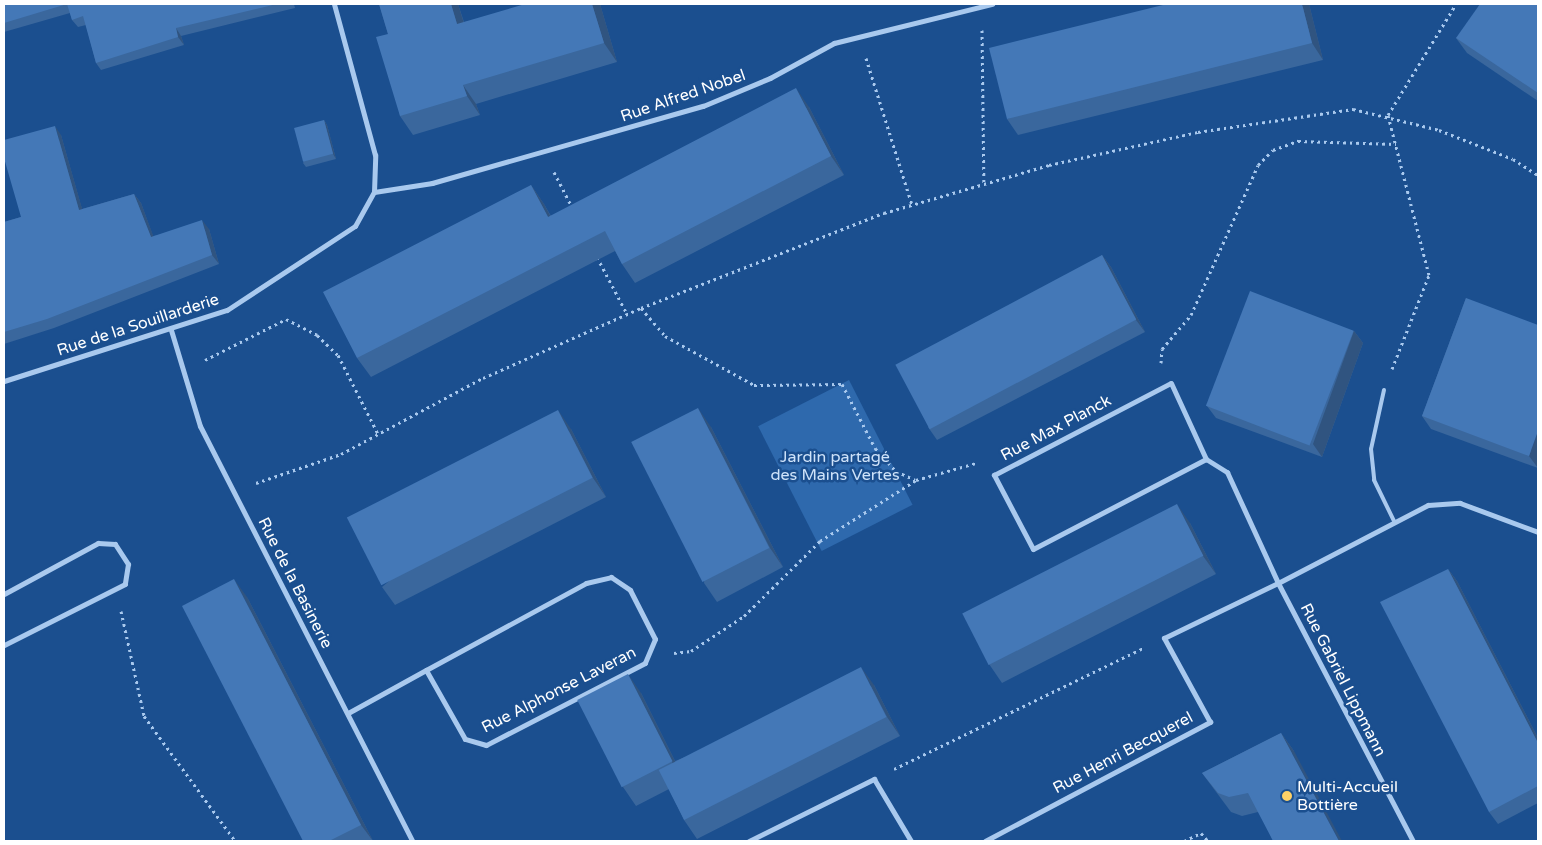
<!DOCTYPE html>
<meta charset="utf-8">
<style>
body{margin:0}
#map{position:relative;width:1542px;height:845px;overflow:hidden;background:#1b4f8f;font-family:"Varela Round",sans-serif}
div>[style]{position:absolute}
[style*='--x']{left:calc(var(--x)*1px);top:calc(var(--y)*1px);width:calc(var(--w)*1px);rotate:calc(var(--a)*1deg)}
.green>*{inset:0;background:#2e69ad;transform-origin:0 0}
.path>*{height:3px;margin-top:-1.5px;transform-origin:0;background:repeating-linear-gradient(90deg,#a9c9ee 0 2.5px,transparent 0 6.5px)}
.lane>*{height:4px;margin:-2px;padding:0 2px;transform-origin:2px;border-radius:2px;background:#a9c9ee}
.street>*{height:5px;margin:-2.5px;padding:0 2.5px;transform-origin:2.5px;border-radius:2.5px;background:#a9c9ee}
.wall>*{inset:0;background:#3a679d}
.shaded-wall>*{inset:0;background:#305480}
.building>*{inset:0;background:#4478b7;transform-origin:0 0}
.dots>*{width:14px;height:14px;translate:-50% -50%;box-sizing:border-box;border:2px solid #1b4f8f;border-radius:50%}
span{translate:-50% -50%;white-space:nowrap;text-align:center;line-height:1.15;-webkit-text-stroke:5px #1b4f8f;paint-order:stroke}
.street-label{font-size:16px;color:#fff}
.park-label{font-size:16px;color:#cfe3fa}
.poi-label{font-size:16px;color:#fff}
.left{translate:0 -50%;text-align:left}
.frame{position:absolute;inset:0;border:5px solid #fff;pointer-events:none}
</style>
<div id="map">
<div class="green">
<i style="left:849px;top:380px;width:140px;height:102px;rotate:63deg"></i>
</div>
<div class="path">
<i style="--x:982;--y:30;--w:153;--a:89.3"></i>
<i style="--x:866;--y:58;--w:154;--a:72.6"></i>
<i style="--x:554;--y:172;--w:42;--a:62.8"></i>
<i style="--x:597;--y:257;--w:64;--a:62.2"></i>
<i style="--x:641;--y:308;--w:37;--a:49"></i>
<i style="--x:665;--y:336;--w:102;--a:28.8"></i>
<i style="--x:754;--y:385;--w:88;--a:-0.7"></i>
<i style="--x:842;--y:384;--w:72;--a:62.7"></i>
<i style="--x:875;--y:448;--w:31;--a:48"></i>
<i style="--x:896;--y:471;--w:21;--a:25"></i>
<i style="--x:205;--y:360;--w:91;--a:-26.8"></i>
<i style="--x:286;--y:319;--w:35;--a:27"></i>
<i style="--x:317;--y:335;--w:29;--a:44"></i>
<i style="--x:338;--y:355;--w:89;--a:63.1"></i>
<i style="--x:1161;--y:363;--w:14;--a:-86"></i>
<i style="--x:1162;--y:349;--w:45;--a:-49.5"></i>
<i style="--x:1191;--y:315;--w:164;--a:-65.9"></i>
<i style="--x:1258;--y:165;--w:21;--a:-45"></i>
<i style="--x:1273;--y:150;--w:27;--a:-20"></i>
<i style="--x:1298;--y:141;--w:98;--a:1.8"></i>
<i style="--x:1392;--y:369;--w:101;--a:-68.5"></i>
<i style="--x:1429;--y:275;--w:165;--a:-104.4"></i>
<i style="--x:1388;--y:115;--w:130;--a:-58.5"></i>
<i style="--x:256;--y:483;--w:90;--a:-18.8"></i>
<i style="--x:341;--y:454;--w:161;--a:-28.2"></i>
<i style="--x:483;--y:378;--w:173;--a:-23.9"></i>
<i style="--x:641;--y:308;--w:261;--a:-21.4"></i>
<i style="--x:884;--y:213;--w:172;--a:-16.2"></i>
<i style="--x:1049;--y:165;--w:153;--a:-12.5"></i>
<i style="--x:1198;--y:132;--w:157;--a:-8.4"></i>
<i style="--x:1353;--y:109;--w:89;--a:13.7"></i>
<i style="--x:1439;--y:130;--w:79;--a:21.4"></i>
<i style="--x:1513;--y:159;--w:30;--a:33"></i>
<i style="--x:121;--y:611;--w:107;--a:77.6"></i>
<i style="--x:144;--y:716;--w:155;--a:53.9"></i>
<i style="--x:674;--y:653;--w:17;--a:-7"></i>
<i style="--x:691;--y:651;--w:64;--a:-33.4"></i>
<i style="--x:744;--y:616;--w:107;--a:-44.6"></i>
<i style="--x:820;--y:541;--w:114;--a:-32.4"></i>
<i style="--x:916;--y:480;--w:62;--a:-15.8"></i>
<i style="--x:894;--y:769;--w:277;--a:-25.9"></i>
<i style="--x:1184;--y:841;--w:19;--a:-25"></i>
<i style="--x:1201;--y:833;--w:11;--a:49"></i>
</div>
<div class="lane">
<i style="--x:1384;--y:390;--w:60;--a:102.4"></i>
<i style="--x:1371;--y:449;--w:31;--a:84"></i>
<i style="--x:1374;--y:480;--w:46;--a:64"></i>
</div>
<div class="street">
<i style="--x:374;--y:192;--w:59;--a:-8.8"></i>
<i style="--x:432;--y:183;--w:282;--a:-15.9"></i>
<i style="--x:703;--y:106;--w:73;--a:-22.7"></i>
<i style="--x:770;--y:78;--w:73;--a:-28.7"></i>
<i style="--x:834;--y:43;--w:163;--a:-13.9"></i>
<i style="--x:171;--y:330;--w:100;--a:73.2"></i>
<i style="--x:200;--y:426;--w:466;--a:62.9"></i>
<i style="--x:4;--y:381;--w:234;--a:-17.7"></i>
<i style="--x:227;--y:310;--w:153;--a:-33.3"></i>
<i style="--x:355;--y:226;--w:39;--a:-61"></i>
<i style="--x:374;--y:192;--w:37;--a:-88"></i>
<i style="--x:375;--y:155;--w:156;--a:-105.2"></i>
<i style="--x:1206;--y:459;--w:195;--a:152.5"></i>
<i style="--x:1033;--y:549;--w:84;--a:-117.8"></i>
<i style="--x:994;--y:475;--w:199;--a:-27.5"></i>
<i style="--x:1171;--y:383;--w:84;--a:65.3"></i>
<i style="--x:1206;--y:459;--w:25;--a:32"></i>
<i style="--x:1227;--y:472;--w:122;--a:65.3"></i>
<i style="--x:1278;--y:583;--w:169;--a:-27.5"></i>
<i style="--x:1428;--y:505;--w:32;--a:-4"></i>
<i style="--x:1460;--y:503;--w:83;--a:20.4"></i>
<i style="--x:4;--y:594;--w:107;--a:-28.5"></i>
<i style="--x:98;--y:543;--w:17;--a:3"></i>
<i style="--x:115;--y:544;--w:24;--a:57"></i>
<i style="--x:128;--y:564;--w:20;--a:99"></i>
<i style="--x:125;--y:584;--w:136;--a:153.2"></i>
<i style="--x:348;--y:713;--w:89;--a:-28.9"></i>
<i style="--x:426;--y:670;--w:182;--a:-28.5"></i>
<i style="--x:586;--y:583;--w:26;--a:-13"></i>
<i style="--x:611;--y:577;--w:23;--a:34"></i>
<i style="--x:630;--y:590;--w:55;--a:63"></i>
<i style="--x:655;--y:639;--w:26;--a:113"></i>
<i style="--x:645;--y:663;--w:179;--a:152.7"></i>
<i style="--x:486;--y:745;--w:22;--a:-164"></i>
<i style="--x:465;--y:739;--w:79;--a:-119.5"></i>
<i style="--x:749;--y:841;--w:140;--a:-26.4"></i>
<i style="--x:874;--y:779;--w:72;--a:59.2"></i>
<i style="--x:985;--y:841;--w:255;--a:-27.9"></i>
<i style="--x:1210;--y:722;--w:96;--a:-118.7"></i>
<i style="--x:1164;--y:638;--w:127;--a:-25.8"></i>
<i style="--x:1278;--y:583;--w:291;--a:62.4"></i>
</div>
<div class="wall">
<i style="clip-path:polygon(4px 4px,294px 4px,295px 8px,181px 36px,184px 45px,101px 70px,96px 63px,86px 25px,78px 27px,72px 20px,70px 13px,4px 32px)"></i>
<i style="clip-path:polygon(379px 4px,458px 4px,464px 22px,600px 4px,617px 62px,476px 104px,480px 115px,413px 135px,400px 116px,388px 34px)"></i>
<i style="clip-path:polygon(1309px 4px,1323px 60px,1018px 135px,1007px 119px)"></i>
<i style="clip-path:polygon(1538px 4px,1538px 101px,1467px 53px,1456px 38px)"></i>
<i style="clip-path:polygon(809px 107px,844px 175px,635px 283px,622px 264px,615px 251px,371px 377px,357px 358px,531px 185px,544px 204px,551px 216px)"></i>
<i style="clip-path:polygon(324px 120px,327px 125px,336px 159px,306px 167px,303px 163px)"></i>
<i style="clip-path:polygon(61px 135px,82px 209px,134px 194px,141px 203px,153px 236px,209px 229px,219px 264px,54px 328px,4px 344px,4px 222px,21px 217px)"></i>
<i style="clip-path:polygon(1102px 255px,1111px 267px,1145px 332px,937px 440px,928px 427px)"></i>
<i style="clip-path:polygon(1466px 298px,1538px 468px,1431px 429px,1422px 416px)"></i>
<i style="clip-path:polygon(1354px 331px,1363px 343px,1322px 457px,1216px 418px,1207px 406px)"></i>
<i style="clip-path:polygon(711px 427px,783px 567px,717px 602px,704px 583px)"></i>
<i style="clip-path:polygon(571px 429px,606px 497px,395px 605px,382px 587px)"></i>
<i style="clip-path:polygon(1190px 523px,1216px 574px,1002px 683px,989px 664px)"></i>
<i style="clip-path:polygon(1448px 569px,1457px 581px,1538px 738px,1538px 803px,1498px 824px,1489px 812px)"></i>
<i style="clip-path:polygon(247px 597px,373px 841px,303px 841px)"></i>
<i style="clip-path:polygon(874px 685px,900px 736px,697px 839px,684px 820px,669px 789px,636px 806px,623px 787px,641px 693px,675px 761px)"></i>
<i style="clip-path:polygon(1281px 733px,1294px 751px,1258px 812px,1242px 816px,1231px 812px,1202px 773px)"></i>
</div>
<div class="shaded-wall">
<i style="clip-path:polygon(451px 4px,458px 4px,470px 43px,457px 24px)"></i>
<i style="clip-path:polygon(592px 4px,600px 4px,617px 62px,604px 43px)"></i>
<i style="clip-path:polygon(1302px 4px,1309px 4px,1323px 60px,1312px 43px)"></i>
<i style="clip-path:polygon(176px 28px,181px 36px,184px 45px,178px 37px)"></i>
<i style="clip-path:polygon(463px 85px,476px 104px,480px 115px,467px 96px)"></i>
<i style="clip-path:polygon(796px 88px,809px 107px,844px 175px,831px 156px)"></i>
<i style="clip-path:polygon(324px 120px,327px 125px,336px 159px,333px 154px)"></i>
<i style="clip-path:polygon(55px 126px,61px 135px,85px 219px,79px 210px)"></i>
<i style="clip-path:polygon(531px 185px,544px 204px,561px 236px,548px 217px)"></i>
<i style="clip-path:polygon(134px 194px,141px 203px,157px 246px,151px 237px)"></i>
<i style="clip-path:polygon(202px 220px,209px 229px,219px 264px,212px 255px)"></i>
<i style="clip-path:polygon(1102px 255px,1111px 267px,1145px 332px,1136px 320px)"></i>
<i style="clip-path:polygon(1354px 331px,1363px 343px,1322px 457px,1313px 444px)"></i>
<i style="clip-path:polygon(698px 408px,711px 427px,783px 567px,770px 548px)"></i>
<i style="clip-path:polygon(558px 410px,571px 429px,606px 497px,593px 478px)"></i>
<i style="clip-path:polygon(1538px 431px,1538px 468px,1529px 456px)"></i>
<i style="clip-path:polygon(1177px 504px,1190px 523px,1216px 574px,1203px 556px)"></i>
<i style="clip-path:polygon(1448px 569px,1457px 581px,1538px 738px,1538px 743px)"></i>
<i style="clip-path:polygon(234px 579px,247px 597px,373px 841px,361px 825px)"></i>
<i style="clip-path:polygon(861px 667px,874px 685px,900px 736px,887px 717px)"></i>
<i style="clip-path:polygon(628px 674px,641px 693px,685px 781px,672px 762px)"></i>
<i style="clip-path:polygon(1281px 733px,1294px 751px,1342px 841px,1339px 841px)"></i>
</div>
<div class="building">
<i style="clip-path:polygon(4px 4px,277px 4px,176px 28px,178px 37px,96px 63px,83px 16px,72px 20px,67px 4px,4px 23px)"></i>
<i style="clip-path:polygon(379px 4px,451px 4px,457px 24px,525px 4px,592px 4px,604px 43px,463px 85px,467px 96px,400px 116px,376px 37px,388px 34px)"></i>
<i style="clip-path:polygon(1167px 4px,1302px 4px,1312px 43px,1007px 119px,989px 48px)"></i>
<i style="clip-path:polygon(1480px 4px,1538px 4px,1538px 93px,1456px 38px)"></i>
<i style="clip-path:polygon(796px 88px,831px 156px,622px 264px,605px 231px,357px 358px,323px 292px,531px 185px,548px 217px)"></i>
<i style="left:324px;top:120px;width:35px;height:31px;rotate:75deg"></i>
<i style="clip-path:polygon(55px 126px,79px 210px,134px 194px,151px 237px,202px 220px,212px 255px,47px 319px,4px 332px,4px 222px,21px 217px,4px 158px,4px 140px)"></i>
<i style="left:1102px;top:255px;width:73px;height:234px;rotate:62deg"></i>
<i style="left:1250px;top:291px;width:111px;height:123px;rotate:21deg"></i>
<i style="clip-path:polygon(1466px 298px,1538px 325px,1538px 431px,1529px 456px,1422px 416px)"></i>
<i style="left:698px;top:408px;width:157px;height:75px;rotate:63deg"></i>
<i style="left:558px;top:410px;width:76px;height:237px;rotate:63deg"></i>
<i style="left:1177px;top:504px;width:58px;height:241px;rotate:63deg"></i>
<i style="clip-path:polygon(1448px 569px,1538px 743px,1538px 786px,1489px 812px,1380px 602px)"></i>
<i style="clip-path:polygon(234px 579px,361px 825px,329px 841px,303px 841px,182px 606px)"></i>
<i style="left:861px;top:667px;width:56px;height:227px;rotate:63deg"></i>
<i style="left:628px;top:674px;width:98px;height:57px;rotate:63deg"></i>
<i style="clip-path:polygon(1281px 733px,1339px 841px,1273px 841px,1248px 793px,1229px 797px,1218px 793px,1202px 773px)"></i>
</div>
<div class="dots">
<i style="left:1287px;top:796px;background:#ffd166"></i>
</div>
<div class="street-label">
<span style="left:683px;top:96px;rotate:-19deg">Rue Alfred Nobel</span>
<span style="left:138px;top:325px;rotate:-18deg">Rue de la Souillarderie</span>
<span style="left:1056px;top:428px;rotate:-28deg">Rue Max Planck</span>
<span style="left:295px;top:583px;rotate:63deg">Rue de la Basinerie</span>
<span style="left:1343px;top:680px;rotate:63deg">Rue Gabriel Lippmann</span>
<span style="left:559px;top:690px;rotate:-27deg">Rue Alphonse Laveran</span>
<span style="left:1123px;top:753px;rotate:-28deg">Rue Henri Becquerel</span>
</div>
<div class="park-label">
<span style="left:835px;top:466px">Jardin partagé<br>des Mains Vertes</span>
</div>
<div class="poi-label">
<span class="left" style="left:1297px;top:796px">Multi-Accueil<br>Bottière</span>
</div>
<div class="frame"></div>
</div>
